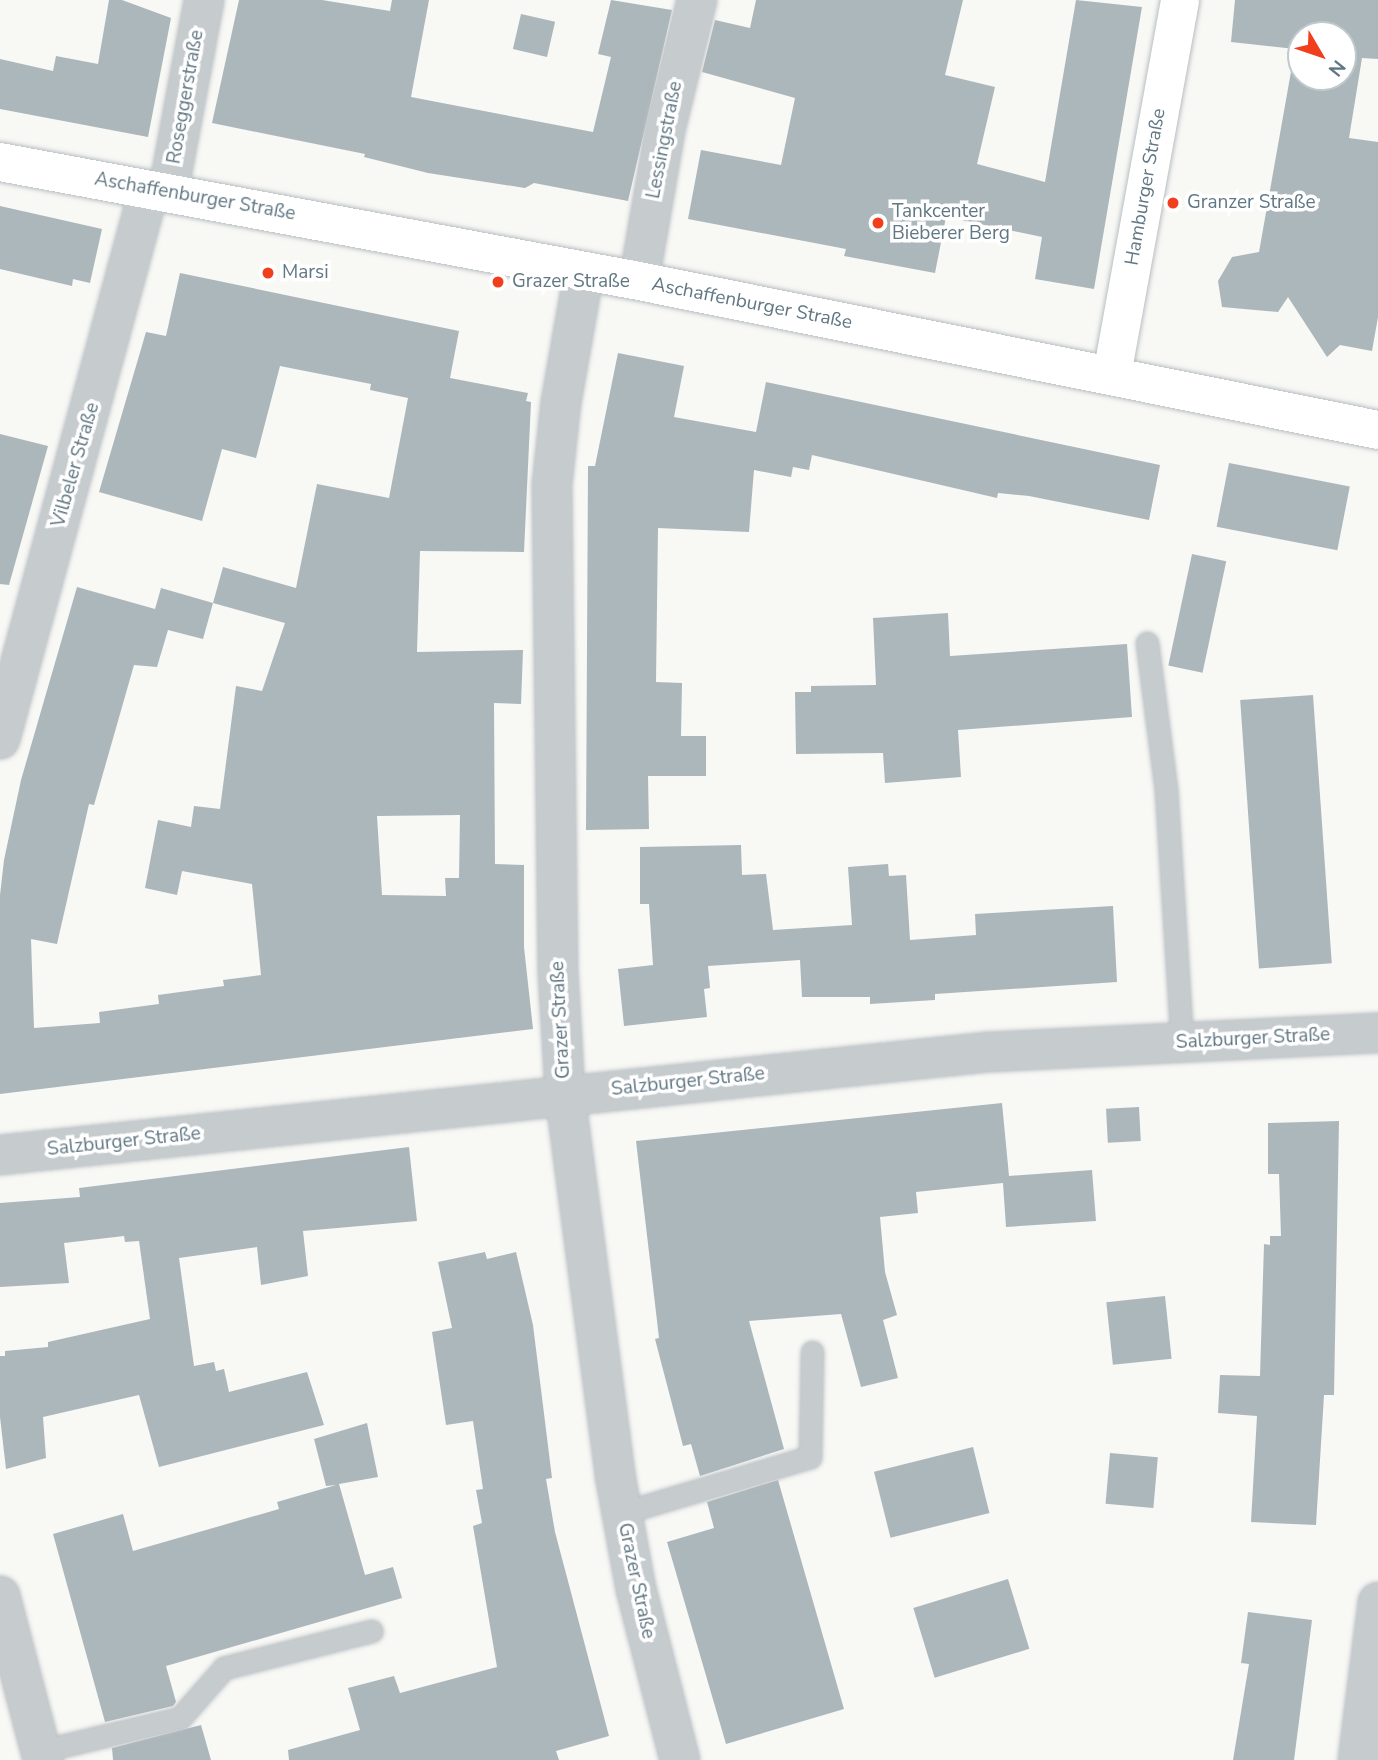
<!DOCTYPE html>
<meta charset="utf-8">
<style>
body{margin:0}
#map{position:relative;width:1378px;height:1760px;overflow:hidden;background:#f8f8f5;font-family:"Nunito Sans",sans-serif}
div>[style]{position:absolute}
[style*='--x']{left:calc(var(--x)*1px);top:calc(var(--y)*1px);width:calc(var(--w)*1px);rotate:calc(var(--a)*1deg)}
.building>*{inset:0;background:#acb7bb;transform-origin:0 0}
.roads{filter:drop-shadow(0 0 2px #b8bec2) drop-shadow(0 0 2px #b8bec2)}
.lane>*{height:21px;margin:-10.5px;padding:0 10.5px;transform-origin:10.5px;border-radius:10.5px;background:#c6cbce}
.street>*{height:38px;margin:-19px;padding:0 19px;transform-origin:19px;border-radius:19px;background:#c6cbce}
.secondary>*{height:38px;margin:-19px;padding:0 19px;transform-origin:19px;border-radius:19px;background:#fff}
.dots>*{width:19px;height:19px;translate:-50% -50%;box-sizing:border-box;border:4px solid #fff;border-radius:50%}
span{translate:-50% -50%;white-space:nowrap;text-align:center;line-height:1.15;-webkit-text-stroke:7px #fff;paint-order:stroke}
.street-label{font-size:19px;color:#617783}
.poi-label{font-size:19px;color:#617783}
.left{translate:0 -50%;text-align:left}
.north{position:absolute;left:1287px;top:21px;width:70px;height:70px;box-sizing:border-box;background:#fff;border:2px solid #c0c9cd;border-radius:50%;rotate:129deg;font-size:19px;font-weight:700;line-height:28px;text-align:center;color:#617783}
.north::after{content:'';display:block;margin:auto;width:24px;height:32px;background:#f13e1d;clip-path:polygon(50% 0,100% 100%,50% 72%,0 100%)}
</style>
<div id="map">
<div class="building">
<i style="clip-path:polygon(109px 0,122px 0,171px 18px,148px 137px,0 109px,0 59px,53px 71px,56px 56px,98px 64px)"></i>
<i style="clip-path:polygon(239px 0,322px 0,390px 11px,392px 0,429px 0,411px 97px,593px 132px,611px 57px,598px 54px,611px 0,672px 10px,628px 201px,534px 183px,525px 188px,428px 173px,364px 157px,365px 154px,212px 123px)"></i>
<i style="clip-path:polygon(756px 0,963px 0,945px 75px,995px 87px,977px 164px,1045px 182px,1076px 0,1142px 7px,1094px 289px,1035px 279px,1042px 237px,946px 217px,935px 273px,844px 256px,846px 249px,688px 219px,701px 150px,781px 165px,795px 98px,702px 72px,715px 20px,750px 28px)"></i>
<i style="clip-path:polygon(evenodd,1235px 0,1378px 0,1378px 59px,1362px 58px,1349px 138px,1378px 142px,1378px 317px,1372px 351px,1340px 345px,1327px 357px,1288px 297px,1278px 312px,1222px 307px,1218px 281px,1232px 257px,1259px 252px,1295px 49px,1231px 42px,1235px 0,1301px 35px,1343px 35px,1343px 77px,1301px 77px,1301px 35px)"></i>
<i style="left:521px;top:14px;width:35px;height:36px;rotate:13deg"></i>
<i style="clip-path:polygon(0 206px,102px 229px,90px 283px,73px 279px,72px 286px,0 269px)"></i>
<i style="clip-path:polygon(evenodd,180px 273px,459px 331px,450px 378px,528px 393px,526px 401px,531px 402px,524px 552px,420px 551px,417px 652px,523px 650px,521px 704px,494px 703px,495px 864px,524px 865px,524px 947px,533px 1029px,0 1094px,0 895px,4px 860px,21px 780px,77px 587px,155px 609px,161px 588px,213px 603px,223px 567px,296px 588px,317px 484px,389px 498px,408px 398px,370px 390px,371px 384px,280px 366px,256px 458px,222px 449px,202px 521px,99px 492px,146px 332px,166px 336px,180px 273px,213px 603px,285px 623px,262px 691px,236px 686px,220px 809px,194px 806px,191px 827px,158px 820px,145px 888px,177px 895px,182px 871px,252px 884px,261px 975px,223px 980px,224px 986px,158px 995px,159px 1004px,99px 1012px,100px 1023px,34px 1028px,31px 939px,57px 944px,89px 804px,94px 805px,134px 665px,157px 667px,168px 630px,203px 639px,213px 603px,180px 273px,460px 815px,459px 878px,445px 878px,446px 896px,382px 895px,377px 816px,460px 815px)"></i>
<i style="clip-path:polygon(618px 353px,684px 366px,674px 417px,756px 432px,766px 382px,1160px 465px,1149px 520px,1029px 496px,998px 493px,997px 498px,812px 455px,809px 470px,793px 467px,791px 477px,754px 470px,749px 532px,658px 528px,656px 682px,682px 683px,681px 736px,706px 736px,706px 776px,648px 776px,649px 829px,586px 830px,588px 466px,595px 466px)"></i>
<i style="clip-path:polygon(0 434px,48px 446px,9px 585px,0 584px)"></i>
<i style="left:1229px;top:463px;width:123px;height:65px;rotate:11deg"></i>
<i style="left:1192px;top:554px;width:35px;height:114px;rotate:12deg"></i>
<i style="clip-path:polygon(948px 613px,950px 656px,1127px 644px,1132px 717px,958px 730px,961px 777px,885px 783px,883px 753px,796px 754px,795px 692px,811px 692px,811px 686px,876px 685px,873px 618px)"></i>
<i style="left:1313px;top:695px;width:269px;height:73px;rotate:86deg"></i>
<i style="clip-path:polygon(741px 845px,742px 875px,766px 874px,773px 930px,852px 925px,848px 867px,888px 864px,889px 876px,906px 875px,910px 940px,976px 935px,975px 914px,1113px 906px,1117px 982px,935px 994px,935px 1000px,870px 1004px,870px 997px,802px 997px,800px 960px,708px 966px,710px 988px,704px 989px,707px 1017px,624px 1026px,618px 969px,653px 965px,649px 904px,640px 904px,640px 847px)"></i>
<i style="clip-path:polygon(1002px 1103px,1009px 1176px,1092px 1170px,1096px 1221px,1006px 1227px,1003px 1183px,916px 1192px,918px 1213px,880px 1217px,885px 1272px,897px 1315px,883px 1320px,898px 1378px,861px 1387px,841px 1314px,749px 1321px,784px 1449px,700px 1476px,691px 1444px,683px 1446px,655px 1339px,659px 1338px,636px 1141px)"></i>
<i style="left:1139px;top:1107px;width:34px;height:33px;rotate:87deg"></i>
<i style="clip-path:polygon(1339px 1121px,1334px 1395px,1324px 1395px,1316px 1525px,1251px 1522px,1257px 1416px,1218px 1413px,1220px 1375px,1260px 1376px,1264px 1244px,1270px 1245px,1270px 1236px,1281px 1236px,1279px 1174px,1268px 1174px,1268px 1123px)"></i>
<i style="clip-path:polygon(409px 1147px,417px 1221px,303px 1231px,308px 1276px,261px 1285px,257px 1247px,179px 1258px,194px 1366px,214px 1362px,216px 1371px,224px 1369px,229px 1392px,307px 1372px,324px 1425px,159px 1467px,139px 1395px,43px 1417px,46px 1458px,6px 1469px,0 1417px,0 1356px,5px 1356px,5px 1351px,48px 1347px,48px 1342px,150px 1319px,139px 1241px,125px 1242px,124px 1236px,64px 1243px,69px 1283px,0 1287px,0 1203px,80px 1197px,79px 1188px)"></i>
<i style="clip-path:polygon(485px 1252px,487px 1259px,516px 1252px,533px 1325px,552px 1478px,546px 1479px,555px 1532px,609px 1736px,556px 1751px,559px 1760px,289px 1760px,288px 1750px,360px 1730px,348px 1688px,394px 1676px,400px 1693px,497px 1667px,473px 1526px,482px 1523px,476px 1490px,483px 1489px,473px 1421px,446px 1425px,432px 1332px,452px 1328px,438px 1262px)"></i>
<i style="left:1165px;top:1296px;width:63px;height:59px;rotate:84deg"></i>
<i style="clip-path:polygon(367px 1423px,378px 1477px,339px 1484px,365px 1575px,393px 1567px,402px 1598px,166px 1666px,176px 1702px,173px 1706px,105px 1722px,53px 1534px,123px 1514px,133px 1551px,279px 1509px,277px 1502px,336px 1485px,326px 1486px,314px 1439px)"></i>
<i style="left:973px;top:1447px;width:68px;height:102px;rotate:76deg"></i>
<i style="left:1110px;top:1453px;width:48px;height:51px;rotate:5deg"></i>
<i style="clip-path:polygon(778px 1480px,844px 1709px,726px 1744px,667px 1542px,714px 1528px,707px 1502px)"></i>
<i style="left:1008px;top:1579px;width:73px;height:99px;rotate:73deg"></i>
<i style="clip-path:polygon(1248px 1612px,1312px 1620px,1294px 1760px,1233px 1760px,1249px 1664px,1241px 1663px)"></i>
<i style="clip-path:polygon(201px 1725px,211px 1760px,113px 1760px,112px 1748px)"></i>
</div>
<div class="roads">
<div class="lane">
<i style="--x:1147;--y:643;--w:147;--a:82.6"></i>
<i style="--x:1166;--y:789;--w:254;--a:86.4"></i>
<i style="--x:622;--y:1513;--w:196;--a:-16.6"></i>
<i style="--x:810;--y:1457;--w:105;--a:-88.9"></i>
<i style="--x:41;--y:1751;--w:143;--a:-13.4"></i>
<i style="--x:180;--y:1718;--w:67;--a:-48.7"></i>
<i style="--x:224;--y:1668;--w:152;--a:-14.1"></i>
</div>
<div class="street">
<i style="--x:168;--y:193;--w:196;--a:-79.4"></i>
<i style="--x:584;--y:272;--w:132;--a:100"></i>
<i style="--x:561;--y:402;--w:83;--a:96.2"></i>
<i style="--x:552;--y:485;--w:486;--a:89.3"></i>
<i style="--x:558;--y:971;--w:123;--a:86.7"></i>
<i style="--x:565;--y:1094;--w:384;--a:82.5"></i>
<i style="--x:615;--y:1475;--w:116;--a:79.6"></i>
<i style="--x:636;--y:1589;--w:177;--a:75.6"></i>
<i style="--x:639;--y:281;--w:153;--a:-80.2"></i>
<i style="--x:665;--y:130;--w:134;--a:-76.2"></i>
<i style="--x:0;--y:739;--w:569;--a:-74.82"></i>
<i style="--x:0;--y:1155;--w:994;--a:-5.95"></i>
<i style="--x:989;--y:1052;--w:389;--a:-2.8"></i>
<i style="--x:0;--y:1596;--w:170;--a:75.3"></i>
<i style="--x:1358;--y:1760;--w:159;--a:-82.8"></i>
</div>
<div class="secondary">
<i style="--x:0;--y:162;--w:650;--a:10.55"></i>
<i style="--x:639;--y:281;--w:754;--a:11.4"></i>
<i style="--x:1112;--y:375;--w:381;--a:-79.7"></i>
</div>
</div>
<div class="dots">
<i style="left:1173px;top:203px;background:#f13e1d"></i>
<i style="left:878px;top:223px;background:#f13e1d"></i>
<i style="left:268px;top:273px;background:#f13e1d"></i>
<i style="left:498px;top:282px;background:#f13e1d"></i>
</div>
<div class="street-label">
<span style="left:186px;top:97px;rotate:-80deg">Roseggerstraße</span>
<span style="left:665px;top:140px;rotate:-79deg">Lessingstraße</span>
<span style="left:1146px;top:187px;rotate:-80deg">Hamburger Straße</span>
<span style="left:195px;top:197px;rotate:10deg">Aschaffenburger Straße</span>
<span style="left:752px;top:304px;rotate:11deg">Aschaffenburger Straße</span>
<span style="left:76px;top:465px;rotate:-74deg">Vilbeler Straße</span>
<span style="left:561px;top:1020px;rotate:-93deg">Grazer Straße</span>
<span style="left:1253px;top:1039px;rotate:-3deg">Salzburger Straße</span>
<span style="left:688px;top:1082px;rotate:-6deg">Salzburger Straße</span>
<span style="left:124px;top:1142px;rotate:-6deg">Salzburger Straße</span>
<span style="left:636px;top:1581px;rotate:78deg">Grazer Straße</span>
</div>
<div class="poi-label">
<span class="left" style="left:1187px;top:203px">Granzer Straße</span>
<span class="left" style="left:892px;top:223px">Tankcenter<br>Bieberer Berg</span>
<span class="left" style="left:282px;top:273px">Marsi</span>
<span class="left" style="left:512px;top:282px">Grazer Straße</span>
</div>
<div class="north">N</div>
</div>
